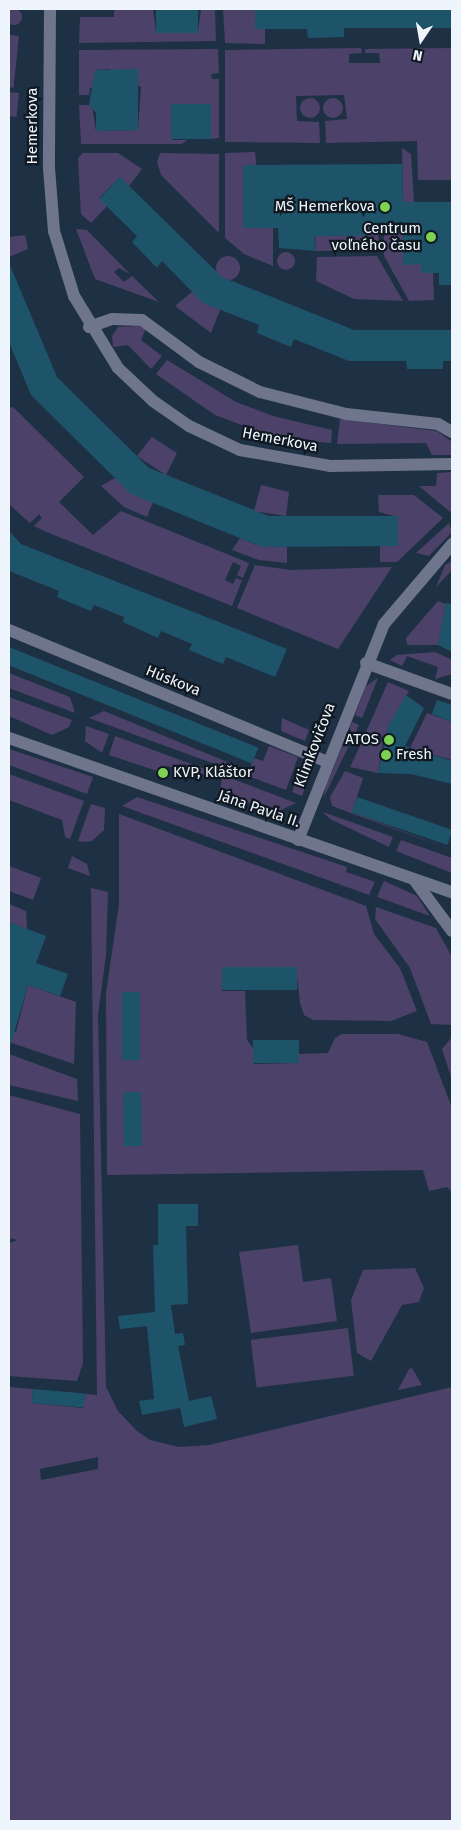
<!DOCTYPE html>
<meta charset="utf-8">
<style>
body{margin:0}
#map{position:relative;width:461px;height:1830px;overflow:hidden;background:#1e3144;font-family:"Fira Sans",sans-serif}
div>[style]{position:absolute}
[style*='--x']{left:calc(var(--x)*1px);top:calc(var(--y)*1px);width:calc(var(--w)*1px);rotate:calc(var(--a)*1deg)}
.green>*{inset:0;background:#4c4168;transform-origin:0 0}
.round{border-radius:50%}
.building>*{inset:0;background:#1d546a;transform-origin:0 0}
.minor>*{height:12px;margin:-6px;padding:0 6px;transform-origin:6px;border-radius:6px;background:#6e758c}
.dots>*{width:14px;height:14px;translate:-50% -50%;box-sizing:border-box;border:2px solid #101821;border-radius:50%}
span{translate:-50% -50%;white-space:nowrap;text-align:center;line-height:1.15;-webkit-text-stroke:4.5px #101821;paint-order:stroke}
.street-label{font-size:15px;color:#eef5fd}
.poi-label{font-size:15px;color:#eef5fd}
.right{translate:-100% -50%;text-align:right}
.left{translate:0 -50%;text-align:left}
.frame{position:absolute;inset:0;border:10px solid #eef5fd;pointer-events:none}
.north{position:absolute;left:396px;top:15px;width:50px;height:50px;-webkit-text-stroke:4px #101821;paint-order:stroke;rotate:192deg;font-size:14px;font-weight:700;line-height:20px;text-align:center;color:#eef5fd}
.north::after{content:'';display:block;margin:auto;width:18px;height:22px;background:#eef5fd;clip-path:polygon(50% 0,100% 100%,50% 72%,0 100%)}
</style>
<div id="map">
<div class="green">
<i style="clip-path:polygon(114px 9px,153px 9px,156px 32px,170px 33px,198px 32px,201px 9px,215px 9px,216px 41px,79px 43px,80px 17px,114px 17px)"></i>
<i style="clip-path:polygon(223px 9px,255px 9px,255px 29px,265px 29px,265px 44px,225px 43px)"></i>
<i class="round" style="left:6px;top:9px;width:16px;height:16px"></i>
<i style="left:10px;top:35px;width:9px;height:52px;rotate:6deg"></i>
<i style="clip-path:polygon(361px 48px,362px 53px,349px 54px,349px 63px,380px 63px,379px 53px,365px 53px,365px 49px,452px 48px,452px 180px,418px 180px,417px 141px,326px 143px,325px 121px,347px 119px,344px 95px,296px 96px,297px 121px,319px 122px,320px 143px,225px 142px,225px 50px)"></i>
<i style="clip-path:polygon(218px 49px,219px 73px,211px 74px,212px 79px,219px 79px,219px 138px,211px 139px,210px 104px,171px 105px,172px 140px,187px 140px,182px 144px,81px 144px,79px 105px,92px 105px,96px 131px,138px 130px,141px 87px,109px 69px,96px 70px,95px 88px,90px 88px,89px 95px,79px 95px,79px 50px)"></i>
<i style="left:9px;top:92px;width:10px;height:24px;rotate:6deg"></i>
<i class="round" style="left:300px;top:98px;width:20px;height:20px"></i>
<i class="round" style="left:323px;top:98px;width:20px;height:20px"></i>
<i style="clip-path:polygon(402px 148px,411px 154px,414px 202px,403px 202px)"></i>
<i style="clip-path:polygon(255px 152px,261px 212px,243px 212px,243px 228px,273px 228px,273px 266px,244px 254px,225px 238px,225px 153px)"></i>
<i style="clip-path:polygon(83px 153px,118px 153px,142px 169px,129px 186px,120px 177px,99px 198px,107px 206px,91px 223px,81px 214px,78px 158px)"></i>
<i style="clip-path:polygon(160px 153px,219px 154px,219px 233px,161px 175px,157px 162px)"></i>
<i style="clip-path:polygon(368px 226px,378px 226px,379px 250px,316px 251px,315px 236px,368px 236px)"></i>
<i style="clip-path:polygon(384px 226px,403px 227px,403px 264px,421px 264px,421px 273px,433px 273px,434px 300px,409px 301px,384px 256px)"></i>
<i style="clip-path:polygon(76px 229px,87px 230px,130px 274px,119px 268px,114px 272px,124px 282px,132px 276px,159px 302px,95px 279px)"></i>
<i style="clip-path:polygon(25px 235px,28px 249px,9px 257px,9px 237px)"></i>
<i class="round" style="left:277px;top:252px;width:18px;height:18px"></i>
<i style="clip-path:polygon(377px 256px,403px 301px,354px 299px,316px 281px,317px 257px)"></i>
<i class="round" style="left:216px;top:256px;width:24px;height:24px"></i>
<i style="clip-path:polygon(193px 291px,220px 310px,211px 333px,175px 306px)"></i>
<i style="clip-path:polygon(138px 326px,146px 328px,141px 340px,162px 356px,151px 369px,128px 345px,113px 347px,112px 336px,118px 327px)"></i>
<i style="clip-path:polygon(167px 360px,236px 402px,273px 416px,332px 430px,331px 443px,277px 438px,215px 415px,156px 374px)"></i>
<i style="clip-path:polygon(13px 407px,84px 477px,59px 502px,93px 535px,121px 511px,249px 563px,243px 578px,237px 575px,241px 566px,233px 562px,225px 580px,233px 584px,236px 578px,242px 580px,232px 606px,44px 531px,34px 526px,42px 518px,39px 514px,30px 523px,23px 517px,9px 504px,9px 408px)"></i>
<i style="clip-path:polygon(340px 419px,437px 431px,452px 442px,452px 455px,432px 455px,426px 443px,337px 444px)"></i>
<i style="clip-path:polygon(152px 437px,177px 453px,166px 475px,137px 456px)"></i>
<i style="clip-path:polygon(452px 472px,452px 509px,450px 512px,419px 486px,436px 486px,437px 473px)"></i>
<i style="clip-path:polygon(115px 478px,153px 502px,147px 517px,124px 507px,101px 486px)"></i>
<i style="clip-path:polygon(261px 485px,289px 492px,286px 516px,254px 511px)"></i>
<i style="clip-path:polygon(378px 495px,414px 495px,443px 518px,397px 562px,380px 562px,380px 546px,398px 546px,398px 517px,379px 512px)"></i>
<i style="clip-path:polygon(449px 523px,452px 532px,429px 556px,416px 553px)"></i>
<i style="clip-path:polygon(261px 533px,269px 534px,269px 547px,287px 547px,287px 563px,259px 560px,232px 550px,240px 538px,256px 545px)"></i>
<i style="clip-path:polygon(452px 561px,452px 570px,436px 587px,445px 565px)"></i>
<i style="clip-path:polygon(255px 565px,291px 570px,392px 567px,338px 649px,237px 608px)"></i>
<i style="clip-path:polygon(438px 601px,446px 604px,438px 645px,407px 645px,406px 638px)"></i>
<i style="clip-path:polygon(435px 652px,452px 660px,452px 674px,435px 679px,438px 667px,407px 656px,402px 666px,390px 660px,397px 655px)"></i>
<i style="clip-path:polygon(9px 673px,70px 697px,75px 713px,9px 688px)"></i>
<i style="clip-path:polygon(378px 678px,362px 718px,355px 715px,366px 686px)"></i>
<i style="clip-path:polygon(388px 682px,409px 691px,384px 737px,366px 732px)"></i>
<i style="clip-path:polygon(9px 697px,72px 720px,69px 727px,52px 735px,9px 716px)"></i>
<i style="clip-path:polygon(104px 711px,249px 771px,254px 758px,263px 761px,269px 746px,298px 757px,286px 790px,89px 718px)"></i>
<i style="clip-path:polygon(427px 713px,452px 722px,452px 760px,410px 748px)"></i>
<i style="clip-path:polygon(282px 718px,309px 730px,305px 741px,281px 731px)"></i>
<i style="clip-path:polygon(352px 722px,359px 725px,324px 797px,325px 789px)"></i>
<i style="clip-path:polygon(86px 726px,109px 734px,102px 753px,85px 741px)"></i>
<i style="clip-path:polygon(365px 735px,383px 742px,378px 773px,350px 767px)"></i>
<i style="clip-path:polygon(115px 736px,213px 772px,212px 776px,166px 766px,163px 773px,109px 755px)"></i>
<i style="clip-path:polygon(9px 749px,93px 777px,87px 794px,9px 765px)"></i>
<i style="clip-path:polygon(304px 760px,313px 769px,302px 796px,292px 792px)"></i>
<i style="clip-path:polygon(345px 771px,363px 778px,352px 812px,452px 850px,332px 806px,330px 797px)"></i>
<i style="clip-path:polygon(9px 774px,84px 801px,70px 839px,65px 837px,62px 820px,9px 800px)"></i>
<i style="clip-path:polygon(222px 775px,296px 803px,277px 812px,220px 793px)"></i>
<i style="clip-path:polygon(137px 797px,347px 867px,346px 872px,375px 882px,369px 895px,122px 806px)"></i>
<i style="clip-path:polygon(91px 804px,105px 808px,104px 830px,92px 841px,83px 842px,78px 841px)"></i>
<i style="clip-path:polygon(323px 812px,393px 837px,389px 847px,330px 819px)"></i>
<i style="clip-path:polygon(119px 814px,366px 906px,374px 934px,400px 968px,417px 1011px,391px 1021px,313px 1020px,304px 1015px,300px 1003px,296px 967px,222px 968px,222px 991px,245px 991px,247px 1040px,253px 1048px,254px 1064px,299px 1063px,299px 1054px,328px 1053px,335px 1038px,342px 1034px,398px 1034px,427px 1042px,452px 1108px,452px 1192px,447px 1187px,429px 1191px,423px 1170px,107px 1175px,106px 993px,119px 904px)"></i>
<i style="clip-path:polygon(401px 840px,452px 858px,452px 873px,396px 851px)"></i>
<i style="clip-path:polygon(72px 856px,87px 864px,90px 876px,68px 868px)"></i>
<i style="clip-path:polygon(9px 866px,41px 878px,33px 900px,9px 891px)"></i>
<i style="clip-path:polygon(384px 881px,417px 896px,430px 916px,377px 897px)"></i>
<i style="clip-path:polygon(evenodd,91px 888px,108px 892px,106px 955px,98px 1015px,106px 1387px,118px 1411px,137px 1431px,150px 1440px,179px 1447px,209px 1445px,452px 1387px,452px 1821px,9px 1821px,9px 1387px,33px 1389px,32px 1403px,83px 1408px,85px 1394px,97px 1395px,91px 888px,98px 1457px,98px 1469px,41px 1480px,40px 1469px,98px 1457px)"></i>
<i style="clip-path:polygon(9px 904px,26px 911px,27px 929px,9px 922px)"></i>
<i style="clip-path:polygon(376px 907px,436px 928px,452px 957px,452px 1025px,431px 1024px,410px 968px,375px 919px)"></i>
<i style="clip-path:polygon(28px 985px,76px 1002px,74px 1064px,9px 1042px,9px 1030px,16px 1032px)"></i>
<i style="clip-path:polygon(452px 1037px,452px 1080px,442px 1049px)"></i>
<i style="clip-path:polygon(9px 1054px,77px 1079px,78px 1101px,9px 1085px)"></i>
<i style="clip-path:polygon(9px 1095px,80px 1114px,83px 1363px,77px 1381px,9px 1376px,9px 1243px,18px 1240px,9px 1238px)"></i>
<i style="clip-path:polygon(298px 1245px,303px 1282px,331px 1278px,337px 1321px,251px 1333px,239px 1252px)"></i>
<i style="clip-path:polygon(415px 1268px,424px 1288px,419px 1302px,402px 1305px,371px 1361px,357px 1353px,351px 1300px,363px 1270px)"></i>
<i style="left:348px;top:1328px;width:48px;height:98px;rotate:83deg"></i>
<i style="clip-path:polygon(412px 1368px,422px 1385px,398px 1390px,409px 1369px)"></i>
</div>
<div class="building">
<i style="left:156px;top:9px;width:42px;height:24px"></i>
<i style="clip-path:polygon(255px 9px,452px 9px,452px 28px,344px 28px,344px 37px,308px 38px,307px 29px,255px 29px)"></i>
<i style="clip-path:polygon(138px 69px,138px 130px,96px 131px,96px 113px,89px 105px,95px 70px)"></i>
<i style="left:211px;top:104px;width:35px;height:40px;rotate:90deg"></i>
<i style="clip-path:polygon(402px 164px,403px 202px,452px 202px,452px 285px,439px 285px,439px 273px,421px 273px,421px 264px,403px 265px,403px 227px,368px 226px,368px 236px,314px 236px,316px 251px,279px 248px,278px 228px,243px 228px,243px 165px)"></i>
<i style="clip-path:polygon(120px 177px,222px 277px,354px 330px,452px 330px,452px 361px,443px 361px,443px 369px,407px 369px,406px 361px,349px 361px,294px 339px,291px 347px,257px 333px,259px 325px,203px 303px,162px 261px,157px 268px,132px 242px,137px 236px,99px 199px)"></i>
<i style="clip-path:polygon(9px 263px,57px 377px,149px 468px,269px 516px,398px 516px,398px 546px,262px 547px,131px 494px,31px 395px,9px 342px)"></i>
<i style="clip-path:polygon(9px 531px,21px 544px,287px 649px,275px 677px,226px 657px,223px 664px,189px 650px,192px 644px,161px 631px,158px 638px,123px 622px,124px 617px,94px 605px,91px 611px,76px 605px,57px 597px,59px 591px,9px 571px)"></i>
<i style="clip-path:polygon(446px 603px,452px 604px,452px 652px,438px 645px)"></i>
<i style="left:9px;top:647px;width:269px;height:17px;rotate:22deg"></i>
<i style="clip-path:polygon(406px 695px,424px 708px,405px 746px,452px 761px,452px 784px,411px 774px,378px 773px,388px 726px)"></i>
<i style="clip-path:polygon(437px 700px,452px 705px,452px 722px,432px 714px)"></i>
<i style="left:357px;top:797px;width:101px;height:16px;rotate:19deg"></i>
<i style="clip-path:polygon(9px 922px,46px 936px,36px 963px,68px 974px,60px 996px,28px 985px,10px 1047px)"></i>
<i style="left:297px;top:967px;width:23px;height:75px;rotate:90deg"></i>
<i style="left:122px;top:992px;width:18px;height:68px"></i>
<i style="left:299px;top:1040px;width:23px;height:46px;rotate:90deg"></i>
<i style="left:141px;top:1092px;width:54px;height:18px;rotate:89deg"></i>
<i style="clip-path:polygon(158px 1204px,198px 1204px,198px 1226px,186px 1226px,188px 1304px,171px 1305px,175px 1334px,183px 1333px,185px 1345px,178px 1346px,189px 1401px,211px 1396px,217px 1419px,184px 1427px,180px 1408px,142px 1415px,139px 1401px,154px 1399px,147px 1326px,120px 1329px,118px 1316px,155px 1312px,153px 1245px,158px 1245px)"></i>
<i style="left:33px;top:1389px;width:52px;height:14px;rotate:5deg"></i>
</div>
<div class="minor">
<i style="--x:50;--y:9;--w:159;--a:90.4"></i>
<i style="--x:49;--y:168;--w:63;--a:85.5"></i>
<i style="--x:54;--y:231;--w:68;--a:72.9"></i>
<i style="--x:74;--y:296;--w:84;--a:58.6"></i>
<i style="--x:118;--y:368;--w:48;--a:43.3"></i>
<i style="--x:153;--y:401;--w:44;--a:34.8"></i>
<i style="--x:189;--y:426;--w:56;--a:25.2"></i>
<i style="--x:240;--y:450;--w:91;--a:10.1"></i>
<i style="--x:330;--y:466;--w:122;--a:-0.9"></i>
<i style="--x:89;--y:327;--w:24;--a:-19"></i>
<i style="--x:112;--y:319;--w:30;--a:2"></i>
<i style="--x:142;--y:320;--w:71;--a:36.4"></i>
<i style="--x:199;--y:362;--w:68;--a:26.2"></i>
<i style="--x:260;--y:392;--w:89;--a:14.3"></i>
<i style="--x:346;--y:414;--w:93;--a:6.2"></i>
<i style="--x:438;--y:424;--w:16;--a:30"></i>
<i style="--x:9;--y:630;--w:343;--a:22.5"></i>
<i style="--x:366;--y:663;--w:91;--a:19.8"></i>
<i style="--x:9;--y:738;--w:469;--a:19.2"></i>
<i style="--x:298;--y:840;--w:232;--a:-68.3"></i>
<i style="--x:384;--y:624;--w:105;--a:-49.6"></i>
<i style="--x:415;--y:881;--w:62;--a:53.5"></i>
</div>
<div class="dots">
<i style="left:385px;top:207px;background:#7dd154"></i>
<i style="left:431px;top:237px;background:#7dd154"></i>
<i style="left:389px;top:740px;background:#7dd154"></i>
<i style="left:386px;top:755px;background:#7dd154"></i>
<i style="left:163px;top:773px;background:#7dd154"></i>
</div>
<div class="street-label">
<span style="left:33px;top:126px;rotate:-90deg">Hemerkova</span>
<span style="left:280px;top:440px;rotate:11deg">Hemerkova</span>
<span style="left:173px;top:681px;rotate:22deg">Húskova</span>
<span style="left:315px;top:745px;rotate:-69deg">Klimkovičova</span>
<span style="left:259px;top:809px;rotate:19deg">Jána Pavla II.</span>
</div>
<div class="poi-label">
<span class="right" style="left:375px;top:207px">MŠ Hemerkova</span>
<span class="right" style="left:421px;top:237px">Centrum<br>voľného času</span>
<span class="right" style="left:379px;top:740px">ATOS</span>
<span class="left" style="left:396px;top:755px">Fresh</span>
<span class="left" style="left:173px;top:773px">KVP, Kláštor</span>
</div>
<div class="frame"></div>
<div class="north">N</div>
</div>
